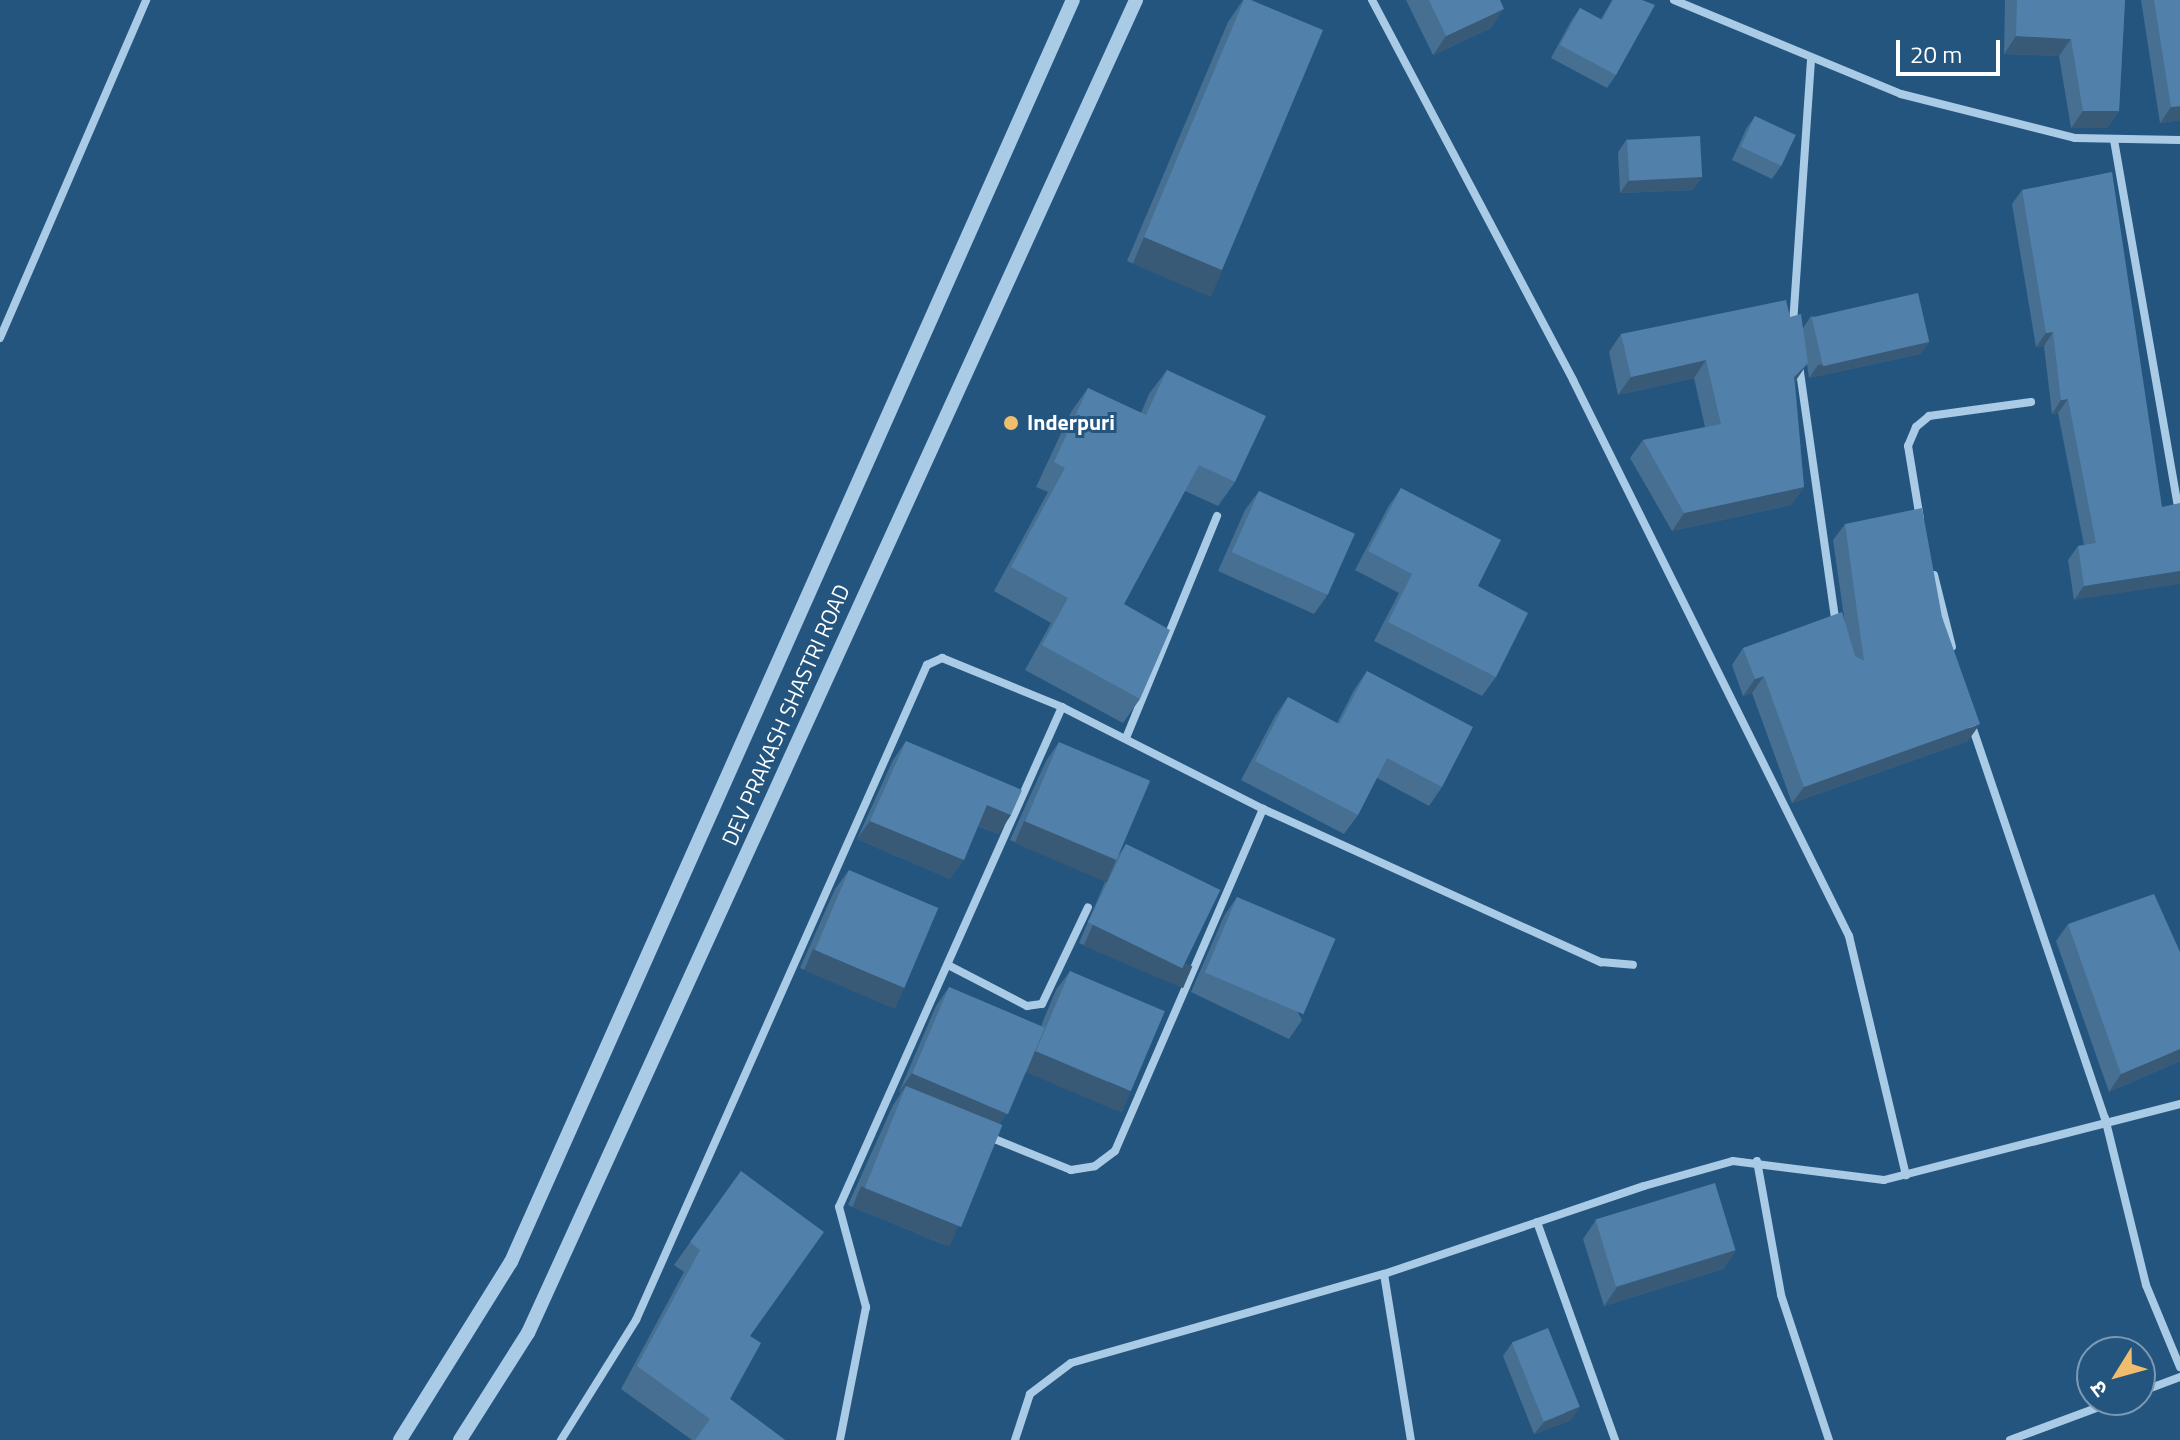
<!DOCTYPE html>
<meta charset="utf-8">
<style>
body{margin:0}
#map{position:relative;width:2180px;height:1440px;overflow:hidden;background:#24557f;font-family:"Titillium Web","Noto Sans Devanagari",sans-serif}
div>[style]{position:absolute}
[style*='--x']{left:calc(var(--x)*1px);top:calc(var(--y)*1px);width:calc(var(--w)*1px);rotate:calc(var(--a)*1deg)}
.minor>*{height:8px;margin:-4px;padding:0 4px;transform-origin:4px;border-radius:4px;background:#aacbe6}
.tertiary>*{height:14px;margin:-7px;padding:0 7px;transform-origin:7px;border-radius:7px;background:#aacbe6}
.wall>*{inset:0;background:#466f92}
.shaded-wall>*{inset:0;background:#395a77;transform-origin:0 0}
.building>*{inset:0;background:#5181aa;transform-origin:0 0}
.dots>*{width:22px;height:22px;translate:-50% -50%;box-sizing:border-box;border:4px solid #24557f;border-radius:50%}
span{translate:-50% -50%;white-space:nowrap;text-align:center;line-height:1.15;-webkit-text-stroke:6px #24557f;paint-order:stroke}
.poi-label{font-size:22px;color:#fff;font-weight:700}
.left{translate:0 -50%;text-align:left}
.street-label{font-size:22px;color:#fff}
.north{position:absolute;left:2076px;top:1336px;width:80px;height:80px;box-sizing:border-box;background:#24557f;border:2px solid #7c99b2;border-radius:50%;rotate:233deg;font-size:22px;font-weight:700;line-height:32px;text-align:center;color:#fff}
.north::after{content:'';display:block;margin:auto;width:28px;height:36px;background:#f0bd6e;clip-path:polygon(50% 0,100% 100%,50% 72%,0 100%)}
.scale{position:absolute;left:1896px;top:40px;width:104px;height:36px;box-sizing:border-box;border:4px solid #fff;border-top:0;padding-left:10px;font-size:24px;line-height:28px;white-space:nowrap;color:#fff;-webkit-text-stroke:6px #24557f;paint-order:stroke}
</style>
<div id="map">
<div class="minor">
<i style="--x:1372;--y:0;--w:430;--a:62.1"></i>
<i style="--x:1573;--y:380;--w:621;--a:63.6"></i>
<i style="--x:1849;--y:936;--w:246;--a:76.6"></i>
<i style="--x:1674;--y:0;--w:246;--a:22.5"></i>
<i style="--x:1901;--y:94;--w:179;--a:14.2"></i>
<i style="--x:2075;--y:138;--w:105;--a:1.1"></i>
<i style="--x:2114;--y:140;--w:384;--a:80.1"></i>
<i style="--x:1793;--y:324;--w:263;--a:-86.1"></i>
<i style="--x:0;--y:338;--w:368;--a:-66.6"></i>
<i style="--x:1799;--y:365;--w:263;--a:81.9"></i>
<i style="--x:1920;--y:519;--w:74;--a:-99.3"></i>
<i style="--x:1908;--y:446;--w:21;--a:-67"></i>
<i style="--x:1916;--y:427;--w:17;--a:-40"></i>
<i style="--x:1929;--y:416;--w:103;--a:-7.8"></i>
<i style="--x:1934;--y:575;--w:74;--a:76"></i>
<i style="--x:1971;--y:723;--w:417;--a:71.3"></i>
<i style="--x:2105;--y:1118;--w:172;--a:76.2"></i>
<i style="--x:2146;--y:1285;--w:89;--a:67.5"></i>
<i style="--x:1126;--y:738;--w:240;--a:-67.7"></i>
<i style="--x:1263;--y:809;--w:371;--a:24.4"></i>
<i style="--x:1601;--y:962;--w:32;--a:5"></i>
<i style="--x:948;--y:965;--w:89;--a:27.4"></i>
<i style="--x:1027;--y:1006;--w:15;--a:-8"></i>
<i style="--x:1042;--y:1004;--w:107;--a:-64.6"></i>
<i style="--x:987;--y:1136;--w:91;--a:22"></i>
<i style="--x:1071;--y:1170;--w:24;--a:-9"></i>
<i style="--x:1095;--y:1166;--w:25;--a:-37"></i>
<i style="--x:1115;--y:1151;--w:373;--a:-66.6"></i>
<i style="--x:1263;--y:809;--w:225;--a:-153.1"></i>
<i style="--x:1757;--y:1161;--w:136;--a:79.8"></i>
<i style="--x:1781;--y:1295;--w:153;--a:71.7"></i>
<i style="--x:1537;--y:1222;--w:232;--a:70.3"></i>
<i style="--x:1384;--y:1274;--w:168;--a:80.8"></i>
<i style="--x:2140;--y:1392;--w:43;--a:-20.6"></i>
<i style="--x:561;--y:1440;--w:142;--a:-58"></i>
<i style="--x:636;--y:1320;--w:717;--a:-66.05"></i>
<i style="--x:927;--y:665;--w:17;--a:-25"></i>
<i style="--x:942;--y:658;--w:130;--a:22.2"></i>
<i style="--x:1062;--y:707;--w:547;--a:114.04"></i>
<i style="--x:839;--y:1207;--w:104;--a:74.9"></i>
<i style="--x:866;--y:1307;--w:136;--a:101.1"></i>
<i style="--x:1015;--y:1440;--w:48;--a:-71.9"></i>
<i style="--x:1030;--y:1394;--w:51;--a:-37.1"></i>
<i style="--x:1071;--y:1363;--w:325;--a:-15.9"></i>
<i style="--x:1384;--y:1274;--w:274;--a:-18.7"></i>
<i style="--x:1644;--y:1186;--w:92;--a:-15.7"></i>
<i style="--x:1733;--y:1161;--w:152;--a:7.2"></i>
<i style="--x:1884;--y:1180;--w:306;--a:-14.4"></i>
<i style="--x:2010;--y:1440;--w:115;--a:-20.3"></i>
</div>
<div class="tertiary">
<i style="--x:400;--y:1440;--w:210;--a:-58.1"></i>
<i style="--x:511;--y:1262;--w:1381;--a:-66"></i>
<i style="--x:460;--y:1440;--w:127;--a:-57.6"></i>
<i style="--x:528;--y:1333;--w:1465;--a:-65.48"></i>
</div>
<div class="wall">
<i style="clip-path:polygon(1243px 0,1251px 0,1222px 270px,1205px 294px,1127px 261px,1228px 22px)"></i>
<i style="clip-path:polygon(1406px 0,1500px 0,1491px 28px,1433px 55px)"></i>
<i style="clip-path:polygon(1612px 0,1642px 0,1616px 75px,1607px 88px,1551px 58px,1571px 21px,1580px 8px,1601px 19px)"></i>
<i style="clip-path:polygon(2005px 0,2125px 0,2119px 111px,2107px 128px,2071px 128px,2059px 56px,2004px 54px)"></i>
<i style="clip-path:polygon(2141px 0,2180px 0,2180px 120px,2160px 123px)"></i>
<i style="clip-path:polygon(1755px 116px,1781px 166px,1772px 179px,1732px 160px,1746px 129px)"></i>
<i style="clip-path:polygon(1627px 139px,1693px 190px,1620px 193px,1618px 152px)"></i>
<i style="clip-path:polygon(2022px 190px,2162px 507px,2074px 600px,2068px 560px,2078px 546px,2084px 545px,2058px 413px,2052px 414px,2044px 346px,2036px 347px,2012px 204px)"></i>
<i style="clip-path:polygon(1811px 316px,1929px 342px,1920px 354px,1809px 378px,1807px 364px,1795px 382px,1804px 487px,1791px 505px,1672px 531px,1630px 458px,1643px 440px,1705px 427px,1694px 378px,1618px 395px,1609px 352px,1621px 334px,1790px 317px,1803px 328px)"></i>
<i style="clip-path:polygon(1167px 370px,1235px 482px,1218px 506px,1185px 491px,1124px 604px,1140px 699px,1123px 723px,1025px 670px,1051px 623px,994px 591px,1048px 492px,1036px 487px,1071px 412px,1088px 388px,1141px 413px,1149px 394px)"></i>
<i style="clip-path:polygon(1401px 488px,1478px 586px,1496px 677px,1482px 696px,1374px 641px,1399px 593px,1355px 570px,1388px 507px)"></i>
<i style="clip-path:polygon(1259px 491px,1327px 596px,1314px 614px,1218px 571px,1245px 510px)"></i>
<i style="clip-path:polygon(1845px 524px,1942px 617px,1968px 741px,1792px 803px,1752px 693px,1743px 696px,1732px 665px,1743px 648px,1845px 624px,1833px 540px)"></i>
<i style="clip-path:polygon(1367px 671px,1442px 787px,1429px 806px,1377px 778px,1358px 815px,1344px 834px,1241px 780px,1275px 716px,1288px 697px,1337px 723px,1354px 690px)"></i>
<i style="clip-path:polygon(906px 741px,1011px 815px,998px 834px,978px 826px,950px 879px,857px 839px,893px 760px)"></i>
<i style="clip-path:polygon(1059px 742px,1118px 856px,1126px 844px,1179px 986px,1079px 943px,1111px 868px,1103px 880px,1010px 840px,1046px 761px)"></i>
<i style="clip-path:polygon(849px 870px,891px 1007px,800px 968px,835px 889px)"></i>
<i style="clip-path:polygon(1237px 897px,1302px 1020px,1289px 1039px,1191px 992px,1224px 916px)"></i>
<i style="clip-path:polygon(2068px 924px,2180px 1061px,2109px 1092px,2056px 941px)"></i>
<i style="clip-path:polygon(1070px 971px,1118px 1111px,1025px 1071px,1008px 1112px,999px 1124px,958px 1226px,945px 1245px,848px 1205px,893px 1105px,901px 1093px,899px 1092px,936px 1006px,949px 987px,1041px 1026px,1056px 990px)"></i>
<i style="clip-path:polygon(741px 1171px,750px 1336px,730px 1399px,785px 1440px,692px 1440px,621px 1389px,684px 1272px,674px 1265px)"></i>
<i style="clip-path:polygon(1596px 1220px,1736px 1250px,1723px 1269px,1604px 1306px,1583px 1239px)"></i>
<i style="clip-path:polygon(1512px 1343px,1571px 1420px,1534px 1434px,1503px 1356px)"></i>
</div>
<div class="shaded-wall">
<i style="clip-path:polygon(1504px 9px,1491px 28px,1433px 55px,1446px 36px)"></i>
<i style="clip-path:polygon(2016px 36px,2071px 39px,2059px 56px,2004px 54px)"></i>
<i style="clip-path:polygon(2180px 106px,2180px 120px,2160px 123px,2171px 107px)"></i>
<i style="clip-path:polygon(2083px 111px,2119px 111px,2107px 128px,2071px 128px)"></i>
<i style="clip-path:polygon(1702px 177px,1693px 190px,1620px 193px,1629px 180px)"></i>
<i style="left:1144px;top:237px;width:85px;height:29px;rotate:23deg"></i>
<i style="clip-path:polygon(2053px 332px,2044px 346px,2036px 347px,2046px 333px)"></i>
<i style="clip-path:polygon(1929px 342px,1920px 354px,1809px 378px,1818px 365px)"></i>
<i style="clip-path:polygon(1706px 360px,1694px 378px,1618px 395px,1631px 377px)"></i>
<i style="clip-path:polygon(1808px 363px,1795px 381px,1782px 395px,1794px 377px)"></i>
<i style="clip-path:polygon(2068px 399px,2058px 413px,2052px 414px,2061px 400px)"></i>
<i style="clip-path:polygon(1804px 487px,1791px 505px,1672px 531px,1684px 513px)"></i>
<i style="clip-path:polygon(2180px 571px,2180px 584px,2074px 600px,2084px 586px)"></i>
<i style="clip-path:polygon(1764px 676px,1752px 693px,1743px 696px,1755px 679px)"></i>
<i style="clip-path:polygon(1980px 724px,1968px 741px,1792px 803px,1804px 787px)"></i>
<i style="clip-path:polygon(987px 805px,1011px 815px,998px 834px,974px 824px)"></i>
<i style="clip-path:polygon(870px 821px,964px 860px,950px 879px,857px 839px)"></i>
<i style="left:1024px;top:821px;width:100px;height:24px;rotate:23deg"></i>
<i style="left:1093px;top:924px;width:108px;height:24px;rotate:23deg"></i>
<i style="left:813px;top:949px;width:99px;height:23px;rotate:23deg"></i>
<i style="clip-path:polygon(2180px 1049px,2180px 1061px,2109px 1092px,2121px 1074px)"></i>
<i style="left:1035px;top:1051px;width:104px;height:23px;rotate:23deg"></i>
<i style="clip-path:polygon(912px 1073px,1008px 1112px,994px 1131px,906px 1086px,901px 1093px,899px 1092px)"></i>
<i style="left:861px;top:1186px;width:105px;height:23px;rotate:22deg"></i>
<i style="clip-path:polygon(1736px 1250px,1723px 1269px,1604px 1306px,1617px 1287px)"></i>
<i style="clip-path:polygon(1580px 1407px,1571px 1420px,1534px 1434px,1544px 1422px)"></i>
</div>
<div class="building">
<i style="clip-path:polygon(1244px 0,1251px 0,1323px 30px,1222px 270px,1144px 237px)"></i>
<i style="clip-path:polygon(1429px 0,1500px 0,1504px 9px,1446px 36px)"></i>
<i style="clip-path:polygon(1613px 0,1642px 0,1655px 5px,1616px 75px,1560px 45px,1580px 8px,1602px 20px)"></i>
<i style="clip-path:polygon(2017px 0,2125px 0,2119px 111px,2083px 111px,2071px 39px,2016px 36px)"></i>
<i style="clip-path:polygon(2154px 0,2180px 0,2180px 106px,2171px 107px)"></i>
<i style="left:1755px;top:116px;width:45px;height:34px;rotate:25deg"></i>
<i style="left:1700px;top:136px;width:41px;height:73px;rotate:87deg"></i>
<i style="clip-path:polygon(2112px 172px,2162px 507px,2180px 503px,2180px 571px,2084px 586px,2078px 546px,2096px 543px,2068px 399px,2061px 400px,2053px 332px,2046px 333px,2022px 190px)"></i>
<i style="left:1918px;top:293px;width:50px;height:109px;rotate:77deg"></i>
<i style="clip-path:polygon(1786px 300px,1790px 317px,1801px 314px,1808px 363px,1794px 377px,1804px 487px,1684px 513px,1643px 440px,1721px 424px,1706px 360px,1631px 377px,1621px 334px)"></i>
<i style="clip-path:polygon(1167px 370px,1266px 416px,1235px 482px,1199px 465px,1124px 604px,1170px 630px,1140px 699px,1042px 645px,1068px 598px,1011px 567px,1065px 468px,1054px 462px,1088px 388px,1146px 415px)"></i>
<i style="clip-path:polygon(1401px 488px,1501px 540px,1478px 586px,1528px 613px,1496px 677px,1388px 622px,1412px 574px,1368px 551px)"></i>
<i style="left:1259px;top:491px;width:105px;height:67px;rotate:24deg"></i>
<i style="clip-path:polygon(1922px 508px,1942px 617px,1980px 724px,1804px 787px,1764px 676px,1755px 679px,1743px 648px,1842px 612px,1855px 656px,1864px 661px,1845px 524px)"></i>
<i style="clip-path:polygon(1367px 671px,1473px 727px,1442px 787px,1387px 758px,1358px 815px,1255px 761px,1288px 697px,1339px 724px)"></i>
<i style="clip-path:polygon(906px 741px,1022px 790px,1011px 815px,987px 805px,964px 860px,870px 821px)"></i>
<i style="left:1059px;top:742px;width:99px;height:86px;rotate:23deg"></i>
<i style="left:1126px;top:844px;width:105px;height:87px;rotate:26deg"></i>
<i style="left:849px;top:870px;width:97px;height:87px;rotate:23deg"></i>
<i style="clip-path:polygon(2154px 894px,2180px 952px,2180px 1049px,2121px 1074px,2068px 924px)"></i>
<i style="left:1237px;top:897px;width:107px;height:82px;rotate:23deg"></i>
<i style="left:1070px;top:971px;width:103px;height:87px;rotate:23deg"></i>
<i style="left:949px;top:987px;width:104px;height:94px;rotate:23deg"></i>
<i style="left:906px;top:1086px;width:104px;height:110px;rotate:22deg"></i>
<i style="clip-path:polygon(741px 1171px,824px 1232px,750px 1336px,761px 1343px,730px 1399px,785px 1440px,695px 1440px,710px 1419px,637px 1366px,700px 1250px,690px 1242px)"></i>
<i style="left:1715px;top:1183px;width:70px;height:125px;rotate:73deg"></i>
<i style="left:1548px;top:1328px;width:85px;height:39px;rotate:68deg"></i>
</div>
<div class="dots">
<i style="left:1011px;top:423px;background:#f0bd6e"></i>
</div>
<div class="poi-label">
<span class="left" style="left:1027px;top:423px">Inderpuri</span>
</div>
<div class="street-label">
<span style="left:786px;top:715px;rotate:-66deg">DEV PRAKASH SHASTRI ROAD</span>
</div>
<div class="north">उ</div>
<div class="scale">20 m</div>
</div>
